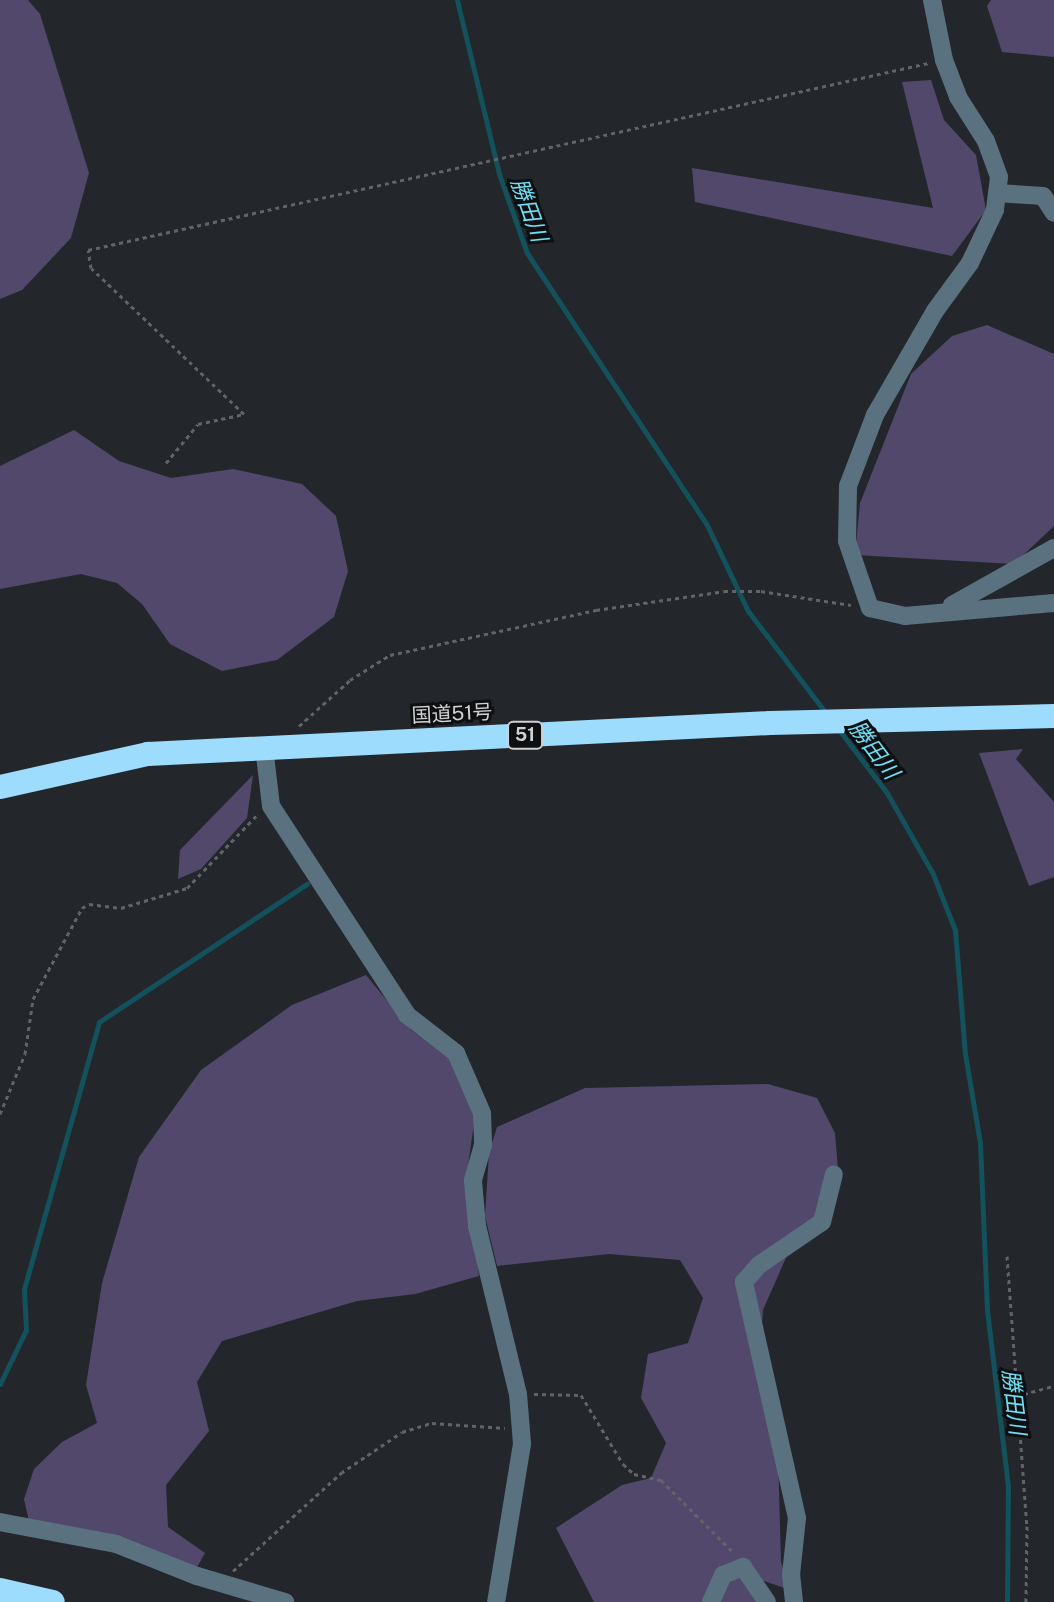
<!DOCTYPE html>
<meta charset="utf-8">
<style>
body{margin:0}
#map{position:relative;width:1054px;height:1602px;overflow:hidden;background:#23272b;font-family:"Public Sans","Noto Sans JP",sans-serif}
div>[style]{position:absolute}
[style*='--x']{left:calc(var(--x)*1px);top:calc(var(--y)*1px);width:calc(var(--w)*1px);rotate:calc(var(--a)*1deg)}
.green>*{inset:0;background:#51486c}
.stream>*{height:5px;margin:-2.5px;padding:0 2.5px;transform-origin:2.5px;border-radius:2.5px;background:#13515c}
.path>*{height:3px;margin-top:-1.5px;transform-origin:0;background:repeating-linear-gradient(90deg,#616467 0 4px,transparent 0 8px)}
.minor>*{height:18px;margin:-9px;padding:0 9px;transform-origin:9px;border-radius:9px;background:#5a727f}
.highway>*{height:24px;margin:-12px;padding:0 12px;transform-origin:12px;border-radius:12px;background:#9edcfd}
span{translate:-50% -50%;white-space:nowrap;text-align:center;line-height:1.15;-webkit-text-stroke:6px #0e0f11;paint-order:stroke}
.shield-label span{padding:2px 6px;background:#0e0f11;border:2px solid;border-radius:6px;-webkit-text-stroke-width:0}
.shield-label{font-size:18px;color:#cfd2d4;font-weight:700}
.street-label{font-size:20px;color:#cfd2d4}
.water-label{font-size:22px;color:#6de0f6;font-style:italic}
</style>
<div id="map">
<div class="green">
<i style="clip-path:polygon(0 0,28px 0,40px 14px,89px 173px,71px 238px,22px 290px,0 299px)"></i>
<i style="clip-path:polygon(991px 0,1054px 0,1054px 57px,1002px 52px,987px 6px)"></i>
<i style="clip-path:polygon(931px 80px,944px 120px,976px 155px,986px 210px,952px 256px,695px 202px,692px 168px,933px 208px,902px 82px)"></i>
<i style="clip-path:polygon(987px 325px,1054px 354px,1054px 526px,1014px 564px,855px 555px,860px 503px,911px 374px,952px 336px)"></i>
<i style="clip-path:polygon(74px 430px,119px 461px,171px 478px,233px 469px,302px 484px,336px 516px,348px 571px,334px 617px,277px 660px,222px 671px,170px 644px,142px 604px,117px 583px,81px 574px,0 589px,0 466px)"></i>
<i style="clip-path:polygon(1023px 749px,1016px 759px,1054px 802px,1054px 877px,1029px 886px,979px 753px)"></i>
<i style="clip-path:polygon(253px 775px,247px 818px,201px 869px,178px 879px,180px 850px)"></i>
<i style="clip-path:polygon(366px 975px,411px 1030px,455px 1062px,475px 1116px,466px 1180px,479px 1276px,415px 1294px,357px 1301px,222px 1341px,197px 1382px,209px 1431px,166px 1485px,168px 1527px,205px 1553px,196px 1569px,29px 1521px,24px 1499px,34px 1469px,62px 1442px,97px 1423px,86px 1385px,102px 1283px,139px 1157px,201px 1070px,292px 1005px)"></i>
<i style="clip-path:polygon(768px 1084px,817px 1098px,835px 1133px,838px 1170px,821px 1218px,792px 1244px,763px 1310px,759px 1370px,778px 1455px,781px 1562px,790px 1590px,744px 1574px,762px 1602px,594px 1602px,556px 1528px,622px 1485px,651px 1478px,666px 1443px,641px 1398px,648px 1354px,688px 1343px,703px 1298px,680px 1260px,609px 1254px,497px 1266px,485px 1216px,489px 1153px,497px 1127px,585px 1088px)"></i>
</div>
<div class="stream">
<i style="--x:457;--y:0;--w:179;--a:76.4"></i>
<i style="--x:499;--y:174;--w:84;--a:70.5"></i>
<i style="--x:527;--y:253;--w:324;--a:56.5"></i>
<i style="--x:706;--y:523;--w:98;--a:64.5"></i>
<i style="--x:748;--y:611;--w:128;--a:52.6"></i>
<i style="--x:840;--y:731;--w:78;--a:52.8"></i>
<i style="--x:887;--y:793;--w:93;--a:60.4"></i>
<i style="--x:933;--y:874;--w:60;--a:68.6"></i>
<i style="--x:955;--y:930;--w:124;--a:85.4"></i>
<i style="--x:965;--y:1054;--w:90;--a:80.4"></i>
<i style="--x:980;--y:1143;--w:167;--a:87.6"></i>
<i style="--x:987;--y:1310;--w:176;--a:83.2"></i>
<i style="--x:1008;--y:1485;--w:117;--a:90.5"></i>
<i style="--x:0;--y:1384;--w:60;--a:-64.3"></i>
<i style="--x:26;--y:1330;--w:41;--a:-92.8"></i>
<i style="--x:24;--y:1289;--w:277;--a:-74.3"></i>
<i style="--x:99;--y:1022;--w:250;--a:-33.6"></i>
</div>
<div class="path">
<i style="--x:166;--y:463;--w:50;--a:-50.6"></i>
<i style="--x:198;--y:424;--w:47;--a:-12.3"></i>
<i style="--x:244;--y:414;--w:211;--a:-136.3"></i>
<i style="--x:91;--y:268;--w:18;--a:-99"></i>
<i style="--x:88;--y:250;--w:861;--a:-12.55"></i>
<i style="--x:299;--y:726;--w:69;--a:-42"></i>
<i style="--x:350;--y:680;--w:47;--a:-32"></i>
<i style="--x:390;--y:655;--w:211;--a:-12.3"></i>
<i style="--x:596;--y:610;--w:129;--a:-8.4"></i>
<i style="--x:724;--y:591;--w:37;--a:0"></i>
<i style="--x:761;--y:591;--w:91;--a:8.8"></i>
<i style="--x:0;--y:1114;--w:65;--a:-67.4"></i>
<i style="--x:25;--y:1054;--w:56;--a:-81.7"></i>
<i style="--x:33;--y:999;--w:103;--a:-61.7"></i>
<i style="--x:82;--y:908;--w:8;--a:-30"></i>
<i style="--x:89;--y:904;--w:32;--a:7"></i>
<i style="--x:121;--y:908;--w:69;--a:-16.9"></i>
<i style="--x:187;--y:888;--w:101;--a:-46.2"></i>
<i style="--x:1007;--y:1256;--w:271;--a:85.8"></i>
<i style="--x:1027;--y:1526;--w:76;--a:90.8"></i>
<i style="--x:534;--y:1394;--w:47;--a:1.2"></i>
<i style="--x:581;--y:1395;--w:81;--a:58.7"></i>
<i style="--x:623;--y:1464;--w:15;--a:42"></i>
<i style="--x:634;--y:1474;--w:28;--a:13"></i>
<i style="--x:661;--y:1480;--w:102;--a:45"></i>
<i style="--x:1016;--y:1396;--w:39;--a:-15"></i>
<i style="--x:233;--y:1571;--w:146;--a:-42.2"></i>
<i style="--x:341;--y:1473;--w:73;--a:-33.9"></i>
<i style="--x:402;--y:1432;--w:31;--a:-17"></i>
<i style="--x:432;--y:1423;--w:73;--a:3.9"></i>
</div>
<div class="minor">
<i style="--x:932;--y:0;--w:61;--a:78.7"></i>
<i style="--x:944;--y:60;--w:40;--a:69"></i>
<i style="--x:958;--y:97;--w:52;--a:57.5"></i>
<i style="--x:986;--y:141;--w:38;--a:70"></i>
<i style="--x:999;--y:177;--w:33;--a:97"></i>
<i style="--x:995;--y:210;--w:59;--a:115.3"></i>
<i style="--x:970;--y:263;--w:59;--a:126.1"></i>
<i style="--x:935;--y:311;--w:120;--a:120"></i>
<i style="--x:875;--y:415;--w:76;--a:110.8"></i>
<i style="--x:848;--y:486;--w:55;--a:91"></i>
<i style="--x:847;--y:541;--w:71;--a:71.1"></i>
<i style="--x:870;--y:608;--w:36;--a:13"></i>
<i style="--x:905;--y:616;--w:150;--a:-5"></i>
<i style="--x:997;--y:193;--w:46;--a:3.7"></i>
<i style="--x:1043;--y:196;--w:20;--a:57"></i>
<i style="--x:952;--y:605;--w:117;--a:-29.2"></i>
<i style="--x:264;--y:747;--w:59;--a:83.2"></i>
<i style="--x:271;--y:806;--w:249;--a:56.9"></i>
<i style="--x:407;--y:1015;--w:62;--a:37.8"></i>
<i style="--x:456;--y:1053;--w:65;--a:66.6"></i>
<i style="--x:482;--y:1113;--w:32;--a:88"></i>
<i style="--x:483;--y:1145;--w:37;--a:106"></i>
<i style="--x:473;--y:1181;--w:45;--a:84.9"></i>
<i style="--x:477;--y:1226;--w:173;--a:76.3"></i>
<i style="--x:518;--y:1394;--w:50;--a:85.4"></i>
<i style="--x:522;--y:1444;--w:160;--a:99.3"></i>
<i style="--x:0;--y:1522;--w:118;--a:10.7"></i>
<i style="--x:116;--y:1544;--w:87;--a:21.6"></i>
<i style="--x:197;--y:1576;--w:92;--a:16.5"></i>
<i style="--x:711;--y:1602;--w:30;--a:-66"></i>
<i style="--x:723;--y:1575;--w:22;--a:-22"></i>
<i style="--x:743;--y:1567;--w:42;--a:55.6"></i>
<i style="--x:794;--y:1602;--w:27;--a:-96"></i>
<i style="--x:791;--y:1575;--w:57;--a:-84"></i>
<i style="--x:797;--y:1518;--w:242;--a:-102.7"></i>
<i style="--x:744;--y:1282;--w:23;--a:-49"></i>
<i style="--x:759;--y:1265;--w:76;--a:-34.3"></i>
<i style="--x:822;--y:1222;--w:49;--a:-76"></i>
</div>
<div class="highway">
<i style="--x:0;--y:787;--w:152;--a:-12.6"></i>
<i style="--x:148;--y:754;--w:623;--a:-2.85"></i>
<i style="--x:770;--y:723;--w:284;--a:-1.4"></i>
<i style="--x:0;--y:1590;--w:54;--a:12.8"></i>
</div>
<div class="shield-label">
<span style="left:525px;top:735px">51</span>
</div>
<div class="street-label">
<span style="left:452px;top:714px;rotate:-3deg">国道51号</span>
</div>
<div class="water-label">
<span style="left:529px;top:210px;rotate:70deg">勝田川</span>
<span style="left:874px;top:750px;rotate:53deg">勝田川</span>
<span style="left:1014px;top:1402px;rotate:83deg">勝田川</span>
</div>
</div>
